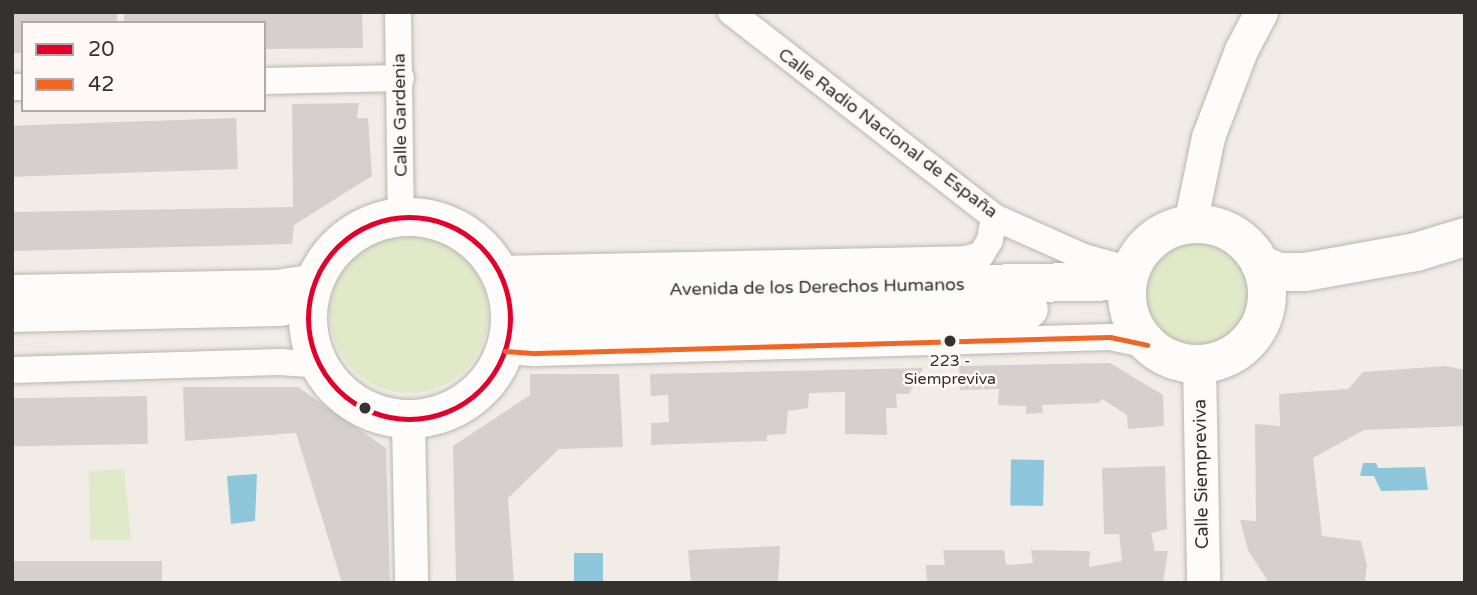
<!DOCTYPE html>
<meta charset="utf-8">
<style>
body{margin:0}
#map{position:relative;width:1477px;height:595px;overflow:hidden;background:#f2ece7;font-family:"Varela Round",sans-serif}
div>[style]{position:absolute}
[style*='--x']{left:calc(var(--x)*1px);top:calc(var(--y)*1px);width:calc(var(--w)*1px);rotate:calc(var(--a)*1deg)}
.green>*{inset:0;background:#e0e9c8}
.round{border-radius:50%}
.water>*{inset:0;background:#8ec6dc;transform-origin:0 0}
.building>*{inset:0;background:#d5d0cd;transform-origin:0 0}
.roads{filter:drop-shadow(0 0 2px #b9b5b2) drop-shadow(0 0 2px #b9b5b2)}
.minor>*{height:26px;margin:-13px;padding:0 13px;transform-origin:13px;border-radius:13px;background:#fdfcfb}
.tertiary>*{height:33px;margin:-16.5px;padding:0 16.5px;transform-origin:16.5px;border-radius:16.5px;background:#fdfcfb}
.secondary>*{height:38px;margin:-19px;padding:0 19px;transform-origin:19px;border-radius:19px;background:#fdfcfb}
.secondary>.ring{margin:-19px;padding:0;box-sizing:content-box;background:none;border:38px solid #fdfcfb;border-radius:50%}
.bus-1>*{height:5px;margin:-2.5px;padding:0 2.5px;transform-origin:2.5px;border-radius:2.5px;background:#e4002b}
.bus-1>.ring{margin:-2.5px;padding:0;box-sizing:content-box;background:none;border:5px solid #e4002b;border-radius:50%}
.bus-2>*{height:5px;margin:-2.5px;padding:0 2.5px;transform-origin:2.5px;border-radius:2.5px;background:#f26522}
.dots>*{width:19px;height:19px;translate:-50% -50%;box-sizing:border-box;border:4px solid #fef9f6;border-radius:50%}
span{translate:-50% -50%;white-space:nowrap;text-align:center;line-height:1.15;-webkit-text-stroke:5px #fef9f6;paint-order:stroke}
.bus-label{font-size:16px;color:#35312e}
.street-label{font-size:18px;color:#35312e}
.frame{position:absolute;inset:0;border:14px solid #35312e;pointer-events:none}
.legend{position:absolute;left:21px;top:21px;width:245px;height:91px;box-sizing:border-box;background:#fef9f6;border:2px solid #aea9a6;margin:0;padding:9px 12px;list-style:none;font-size:21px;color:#35312e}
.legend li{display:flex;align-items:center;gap:14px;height:35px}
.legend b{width:35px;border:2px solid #aea9a6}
</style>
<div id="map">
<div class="green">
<i class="round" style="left:330px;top:235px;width:158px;height:158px"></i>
<i class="round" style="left:1144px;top:243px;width:106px;height:106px"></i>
<i style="clip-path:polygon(124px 469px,131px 540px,90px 540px,89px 471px)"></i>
</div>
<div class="water">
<i style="left:1044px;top:460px;width:46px;height:33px;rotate:91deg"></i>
<i style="clip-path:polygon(1363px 463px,1376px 463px,1378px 468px,1425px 467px,1428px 490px,1381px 491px,1374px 476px,1360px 476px)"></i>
<i style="clip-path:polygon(257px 474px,255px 521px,231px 524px,227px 476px)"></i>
<i style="left:574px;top:553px;width:29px;height:30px"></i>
</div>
<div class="building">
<i style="clip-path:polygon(12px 12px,117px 12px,117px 23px,23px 23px,23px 53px,12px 53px)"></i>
<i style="clip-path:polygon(124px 12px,362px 12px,363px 48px,264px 49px,264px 23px,124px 23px)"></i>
<i style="clip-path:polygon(359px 103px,357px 118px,368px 118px,372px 176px,294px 225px,292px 244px,12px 251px,12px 212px,293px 207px,292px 104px)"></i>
<i style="left:236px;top:118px;width:51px;height:224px;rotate:88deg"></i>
<i style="clip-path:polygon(1110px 363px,1163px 395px,1164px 426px,1128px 429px,1127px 415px,1102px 399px,1099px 403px,1042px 405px,1043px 413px,1026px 414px,1026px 406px,998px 405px,999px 389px,960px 390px,959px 366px)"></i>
<i style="clip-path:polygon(1445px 366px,1465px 370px,1465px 426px,1364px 430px,1313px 458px,1322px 536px,1361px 541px,1367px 565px,1365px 583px,1269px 583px,1248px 550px,1240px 520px,1256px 521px,1255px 424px,1280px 426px,1279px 394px,1348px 389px,1363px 372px)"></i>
<i style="clip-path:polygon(923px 368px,909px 394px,896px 394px,897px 408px,886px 408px,887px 435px,845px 434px,845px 392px,809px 393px,808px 408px,788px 411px,786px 434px,767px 435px,767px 441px,651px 445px,651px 423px,669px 422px,668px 395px,651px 396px,650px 374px)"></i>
<i style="clip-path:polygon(530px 374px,619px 374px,623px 447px,559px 449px,508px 498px,514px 583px,456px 583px,453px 446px,530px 395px)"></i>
<i style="clip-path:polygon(183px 387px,298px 387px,386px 448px,390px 583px,342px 583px,296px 433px,185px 441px)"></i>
<i style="left:147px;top:396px;width:48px;height:135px;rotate:89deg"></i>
<i style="clip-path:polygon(1165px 466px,1167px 529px,1151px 533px,1155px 551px,1168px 551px,1163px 583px,927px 583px,926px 565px,945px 565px,943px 550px,1004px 550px,1006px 565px,1033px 563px,1031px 550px,1090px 551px,1089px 567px,1122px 561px,1119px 534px,1104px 534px,1102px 468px)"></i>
<i style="clip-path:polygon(780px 546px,778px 583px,691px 583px,688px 550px)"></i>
<i style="left:12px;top:561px;width:150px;height:22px"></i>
</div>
<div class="roads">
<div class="minor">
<i style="--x:398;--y:12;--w:205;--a:89.2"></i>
<i style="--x:731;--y:12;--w:333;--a:37.9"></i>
<i style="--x:994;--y:217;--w:98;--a:24"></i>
<i style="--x:1084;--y:257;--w:48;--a:15.8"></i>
<i style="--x:264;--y:81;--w:137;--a:-1.3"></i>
<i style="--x:12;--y:87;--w:11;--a:0"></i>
<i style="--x:498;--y:269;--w:467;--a:-1.2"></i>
<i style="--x:965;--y:259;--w:16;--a:-14"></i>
<i style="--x:981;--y:255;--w:17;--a:-59"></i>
<i style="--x:990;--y:240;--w:23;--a:-80"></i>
<i style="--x:12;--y:288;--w:264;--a:-1.1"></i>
<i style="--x:276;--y:283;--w:40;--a:-8.5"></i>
<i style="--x:505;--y:351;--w:31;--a:4"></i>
<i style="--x:536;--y:353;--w:574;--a:-1.6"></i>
<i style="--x:1110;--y:337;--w:38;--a:12"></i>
<i style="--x:12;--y:370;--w:268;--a:-1.7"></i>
<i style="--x:280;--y:362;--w:39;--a:4"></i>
</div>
<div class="tertiary">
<i style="--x:1190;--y:224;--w:89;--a:-78.3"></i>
<i style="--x:1208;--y:137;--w:93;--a:-69.2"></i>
<i style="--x:1241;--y:50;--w:43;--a:-62.2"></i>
<i style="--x:1199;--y:365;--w:218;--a:88.9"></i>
<i style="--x:408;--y:420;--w:163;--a:88.9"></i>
</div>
<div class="secondary">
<i class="ring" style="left:308px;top:217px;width:164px;height:164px"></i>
<i class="ring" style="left:1127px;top:224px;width:102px;height:102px"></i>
<i style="--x:1260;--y:264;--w:21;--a:23"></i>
<i style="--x:1279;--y:272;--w:26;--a:0"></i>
<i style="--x:1305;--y:272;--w:113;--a:-10.2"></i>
<i style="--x:1416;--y:252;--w:51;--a:-17"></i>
<i style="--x:507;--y:291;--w:28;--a:4"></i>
<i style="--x:535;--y:293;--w:592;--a:-1.16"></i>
<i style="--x:12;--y:313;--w:268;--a:-1.3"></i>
<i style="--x:280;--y:307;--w:30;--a:-14"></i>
<i style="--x:510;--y:321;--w:25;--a:5"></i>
<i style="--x:535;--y:323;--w:494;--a:-1.6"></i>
</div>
</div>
<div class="bus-1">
<i class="ring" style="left:308px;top:217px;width:197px;height:197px"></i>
</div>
<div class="bus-2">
<i style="--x:505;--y:351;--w:31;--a:4"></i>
<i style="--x:536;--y:353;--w:574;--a:-1.6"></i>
<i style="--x:1110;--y:337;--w:38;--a:12"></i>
</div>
<div class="dots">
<i style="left:950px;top:341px;background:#35312e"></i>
<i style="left:365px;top:408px;background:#35312e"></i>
</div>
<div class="bus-label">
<span style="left:950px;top:370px">223 -<br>Siempreviva</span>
</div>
<div class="street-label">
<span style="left:400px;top:115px;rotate:-91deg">Calle Gardenia</span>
<span style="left:888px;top:133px;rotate:37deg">Calle Radio Nacional de España</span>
<span style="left:817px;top:287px;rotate:-1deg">Avenida de los Derechos Humanos</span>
<span style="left:1201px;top:474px;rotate:-91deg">Calle Siempreviva</span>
</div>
<div class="frame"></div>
<ul class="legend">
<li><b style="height:9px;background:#e4002b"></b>20</li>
<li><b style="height:9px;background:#f26522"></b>42</li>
</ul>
</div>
